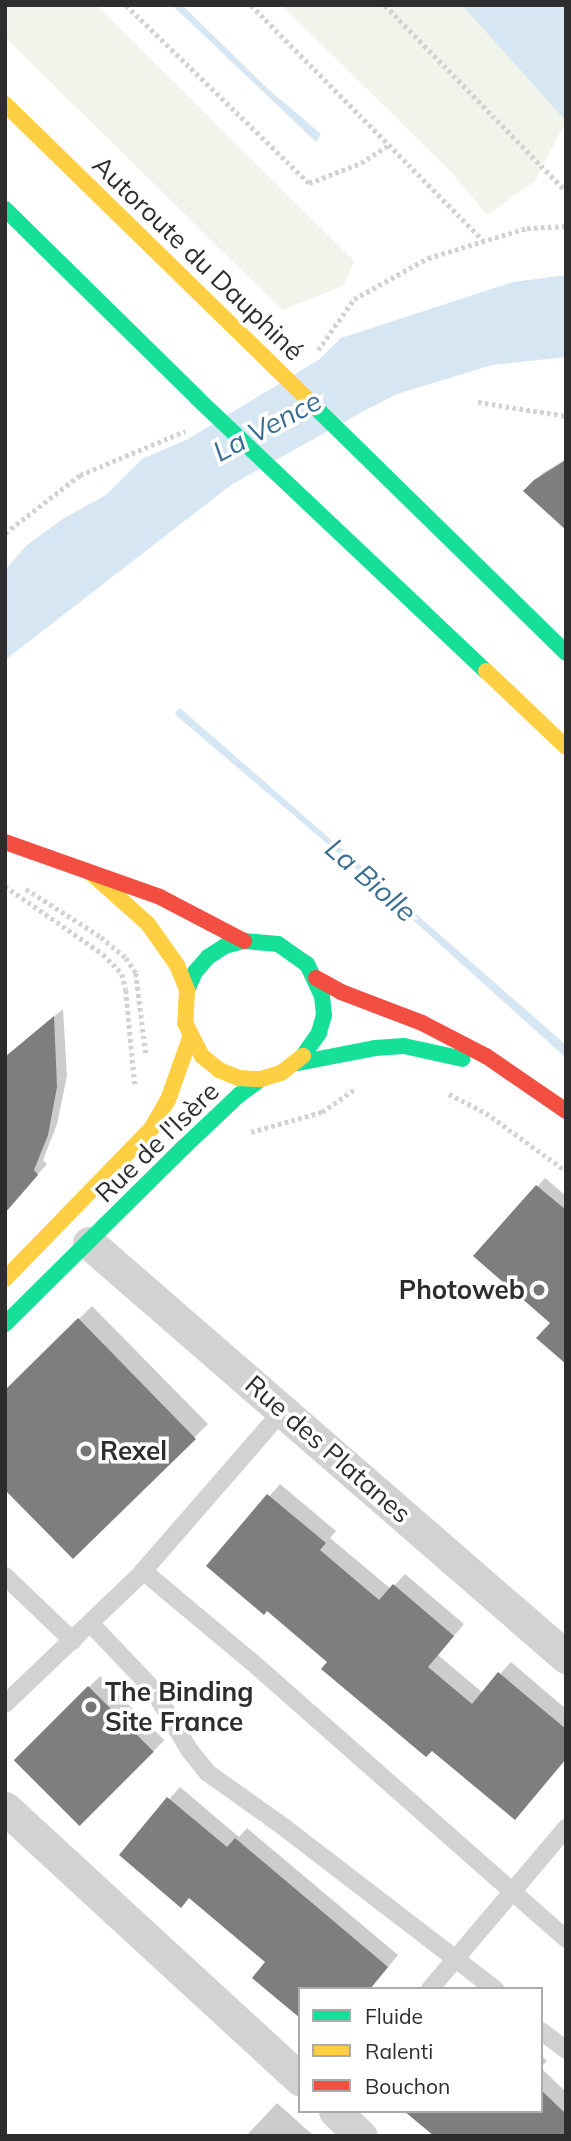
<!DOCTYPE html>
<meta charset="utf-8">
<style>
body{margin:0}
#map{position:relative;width:571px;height:2141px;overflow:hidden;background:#fff;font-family:Mulish,sans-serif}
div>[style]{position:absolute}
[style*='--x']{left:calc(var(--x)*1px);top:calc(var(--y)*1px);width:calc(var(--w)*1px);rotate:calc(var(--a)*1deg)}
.green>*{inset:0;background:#f0f4eb}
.water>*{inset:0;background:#d6e6f2}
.shadow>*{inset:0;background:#0003;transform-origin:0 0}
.building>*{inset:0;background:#7e7e7e;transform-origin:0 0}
.path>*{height:4.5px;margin-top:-2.25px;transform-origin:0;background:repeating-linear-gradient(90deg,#d2d2d2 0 3.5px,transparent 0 7px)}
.lane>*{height:18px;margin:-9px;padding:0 9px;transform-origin:9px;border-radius:9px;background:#d2d2d2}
.street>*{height:33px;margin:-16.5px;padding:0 16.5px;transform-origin:16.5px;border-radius:16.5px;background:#d2d2d2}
.fast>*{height:16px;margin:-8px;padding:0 8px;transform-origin:8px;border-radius:8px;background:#16e098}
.slow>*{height:16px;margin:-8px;padding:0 8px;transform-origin:8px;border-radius:8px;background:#ffcf43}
.jam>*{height:16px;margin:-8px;padding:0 8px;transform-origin:8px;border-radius:8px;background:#f24e42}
.dots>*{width:19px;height:19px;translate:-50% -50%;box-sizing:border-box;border:4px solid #fff;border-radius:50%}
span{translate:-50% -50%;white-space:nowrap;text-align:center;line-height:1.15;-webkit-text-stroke:7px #fff;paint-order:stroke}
.street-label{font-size:26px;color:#2d2d2d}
.poi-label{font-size:26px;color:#2d2d2d;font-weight:700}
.right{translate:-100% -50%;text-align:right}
.left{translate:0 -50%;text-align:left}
.water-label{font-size:28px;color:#3a6d90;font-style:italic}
.frame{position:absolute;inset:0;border:7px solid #2d2d2d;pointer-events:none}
.legend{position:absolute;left:298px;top:1987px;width:245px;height:126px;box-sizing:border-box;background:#fff;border:2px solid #ababab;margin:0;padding:9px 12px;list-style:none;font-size:21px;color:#2d2d2d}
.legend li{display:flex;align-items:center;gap:14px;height:35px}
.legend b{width:35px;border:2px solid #ababab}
</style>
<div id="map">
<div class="green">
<i style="clip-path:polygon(5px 5px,96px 5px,354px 261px,343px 286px,282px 310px,5px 37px)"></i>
<i style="clip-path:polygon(282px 5px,566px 5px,566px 121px,535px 181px,487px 215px,453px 174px)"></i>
</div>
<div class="water">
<i style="clip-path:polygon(172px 5px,182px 5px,267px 88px,321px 134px,316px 142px)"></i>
<i style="clip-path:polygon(462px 5px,566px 5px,566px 121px)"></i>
<i style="clip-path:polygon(566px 275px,566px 357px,492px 365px,397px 394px,362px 412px,231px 485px,5px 660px,5px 570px,27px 545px,64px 518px,106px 495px,142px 459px,188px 439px,320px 359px,341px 338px,513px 282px)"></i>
<i style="clip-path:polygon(180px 708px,566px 1045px,566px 1058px,351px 864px,178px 717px,175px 713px)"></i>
</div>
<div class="shadow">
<i style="clip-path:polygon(566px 459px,566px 507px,526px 491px,543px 473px)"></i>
<i style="clip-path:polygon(63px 1009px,67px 1076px,57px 1124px,43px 1160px,47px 1164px,5px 1212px,5px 1057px)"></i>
<i style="clip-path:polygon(545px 1178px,566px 1196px,566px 1361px,552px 1323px,476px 1256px)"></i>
<i style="clip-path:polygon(92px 1306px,208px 1424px,73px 1556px,5px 1392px)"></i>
<i style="clip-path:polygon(280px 1484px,336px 1531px,330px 1538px,391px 1589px,405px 1574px,464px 1624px,438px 1655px,483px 1693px,511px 1662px,566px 1709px,566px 1758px,330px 1662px,268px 1609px,208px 1566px)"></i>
<i style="left:100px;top:1676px;width:91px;height:120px;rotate:45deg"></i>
<i style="clip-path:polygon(180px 1787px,239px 1837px,247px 1828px,398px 1955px,370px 1989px,268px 1962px,190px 1896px,121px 1854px)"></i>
<i style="clip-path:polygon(541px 2056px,547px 2061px,541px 2067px)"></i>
<i style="clip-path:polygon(541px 2068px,566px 2092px,566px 2136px,541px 2111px)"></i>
<i style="clip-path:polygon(277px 2103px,314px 2136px,246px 2136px)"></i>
</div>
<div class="building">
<i style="clip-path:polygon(566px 460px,566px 530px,523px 491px,534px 480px)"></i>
<i style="clip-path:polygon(54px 1016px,57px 1087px,48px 1135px,34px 1170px,38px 1175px,5px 1213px,5px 1057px)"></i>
<i style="clip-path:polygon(536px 1185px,566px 1210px,566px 1364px,536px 1338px,550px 1323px,473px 1256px)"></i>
<i style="clip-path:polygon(78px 1318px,196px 1439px,73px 1559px,5px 1490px,5px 1390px)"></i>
<i style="clip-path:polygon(267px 1494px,326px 1543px,320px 1550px,379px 1600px,393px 1584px,454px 1636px,428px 1667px,472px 1704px,498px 1672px,566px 1729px,566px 1759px,515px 1820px,432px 1751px,426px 1757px,321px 1669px,327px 1662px,267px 1611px,264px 1615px,206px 1566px)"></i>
<i style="left:88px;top:1686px;width:93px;height:105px;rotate:45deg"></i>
<i style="clip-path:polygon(167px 1797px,227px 1847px,235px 1838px,388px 1967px,370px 1989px,300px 1989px,300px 2018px,252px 1978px,265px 1962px,189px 1898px,181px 1908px,119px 1855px)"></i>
<i style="clip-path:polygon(541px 2090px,566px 2114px,566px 2136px,434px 2136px,404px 2111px,541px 2111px)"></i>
</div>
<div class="path">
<i style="--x:126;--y:5;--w:255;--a:44.2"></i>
<i style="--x:309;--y:183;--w:56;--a:-21"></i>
<i style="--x:361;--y:163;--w:33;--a:-33"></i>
<i style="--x:251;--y:5;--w:332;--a:45.4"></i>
<i style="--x:385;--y:5;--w:260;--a:45.8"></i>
<i style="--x:318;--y:350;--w:62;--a:-54.8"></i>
<i style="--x:354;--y:299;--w:85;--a:-29"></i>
<i style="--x:428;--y:258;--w:103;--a:-16.9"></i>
<i style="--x:527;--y:228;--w:39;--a:-3"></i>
<i style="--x:478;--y:402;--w:89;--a:9"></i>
<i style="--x:5;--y:533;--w:95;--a:-37.7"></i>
<i style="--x:80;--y:475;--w:114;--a:-22.7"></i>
<i style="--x:5;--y:886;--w:119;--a:34.8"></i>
<i style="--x:103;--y:954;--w:28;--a:46"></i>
<i style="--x:122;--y:974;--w:16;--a:76"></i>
<i style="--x:126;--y:990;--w:95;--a:84.6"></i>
<i style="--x:26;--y:889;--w:89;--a:32.6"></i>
<i style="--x:101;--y:937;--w:33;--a:40"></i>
<i style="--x:126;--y:958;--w:18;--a:56"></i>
<i style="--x:136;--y:973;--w:83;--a:83"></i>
<i style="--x:449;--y:1094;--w:42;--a:27.2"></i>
<i style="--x:486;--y:1113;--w:99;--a:35.9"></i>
<i style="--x:251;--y:1132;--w:74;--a:-15.7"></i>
<i style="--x:322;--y:1112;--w:40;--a:-34.9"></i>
</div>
<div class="lane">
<i style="--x:143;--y:1571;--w:142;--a:39.9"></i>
<i style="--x:252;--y:1662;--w:419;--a:41.4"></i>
<i style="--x:5;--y:1576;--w:94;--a:43.7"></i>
<i style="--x:91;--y:1624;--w:88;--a:46.4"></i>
<i style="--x:152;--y:1688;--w:74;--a:58.9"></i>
<i style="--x:190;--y:1751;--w:28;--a:51"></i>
<i style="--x:208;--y:1773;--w:95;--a:35.5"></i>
<i style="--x:285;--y:1828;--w:265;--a:37.5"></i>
<i style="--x:5;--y:1704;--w:184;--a:-43.7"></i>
<i style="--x:138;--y:1577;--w:221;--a:-49"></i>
<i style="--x:430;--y:1989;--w:211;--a:-49.8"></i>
<i style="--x:541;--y:2031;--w:31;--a:37"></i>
</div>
<div class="street">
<i style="--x:89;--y:1243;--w:632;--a:40.96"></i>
<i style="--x:5;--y:1808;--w:401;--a:42.6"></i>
<i style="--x:335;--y:2111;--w:36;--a:44"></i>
</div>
<div class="fast">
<i style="--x:5;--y:209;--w:269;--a:44.5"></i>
<i style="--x:197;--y:398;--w:398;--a:43.4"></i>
<i style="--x:313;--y:405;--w:354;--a:44.4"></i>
<i style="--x:187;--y:990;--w:20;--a:-66"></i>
<i style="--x:195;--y:972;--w:20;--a:-49"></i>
<i style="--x:208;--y:957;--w:20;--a:-33"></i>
<i style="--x:225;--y:946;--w:20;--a:-15"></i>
<i style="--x:244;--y:941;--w:34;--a:5"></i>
<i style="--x:278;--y:944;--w:35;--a:35"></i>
<i style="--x:307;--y:964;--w:35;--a:65"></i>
<i style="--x:322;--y:996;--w:19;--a:84"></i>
<i style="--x:324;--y:1015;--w:19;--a:106"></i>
<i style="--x:319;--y:1033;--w:28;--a:125"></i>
<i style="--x:298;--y:1063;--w:78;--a:-11"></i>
<i style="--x:375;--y:1048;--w:29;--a:-4"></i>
<i style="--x:404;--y:1046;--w:60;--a:12.4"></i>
<i style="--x:5;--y:1324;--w:252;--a:-44.7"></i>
<i style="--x:184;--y:1147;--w:76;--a:-43.4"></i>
<i style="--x:239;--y:1095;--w:27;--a:-36"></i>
</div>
<div class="slow">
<i style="--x:5;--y:104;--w:431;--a:44.3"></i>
<i style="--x:486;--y:671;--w:110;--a:43.5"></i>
<i style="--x:91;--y:873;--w:76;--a:41.8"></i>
<i style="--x:148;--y:924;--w:50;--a:54.7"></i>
<i style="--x:177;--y:965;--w:27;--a:68"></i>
<i style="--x:187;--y:990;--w:33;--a:93"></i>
<i style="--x:185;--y:1023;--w:37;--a:63"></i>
<i style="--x:202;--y:1056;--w:22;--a:39"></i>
<i style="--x:219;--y:1070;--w:22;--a:22"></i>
<i style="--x:239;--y:1078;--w:22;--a:3"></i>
<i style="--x:261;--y:1079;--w:21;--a:-17"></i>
<i style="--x:281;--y:1073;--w:28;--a:-38"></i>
<i style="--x:5;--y:1279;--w:209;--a:-45.8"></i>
<i style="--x:151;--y:1129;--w:34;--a:-60"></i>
<i style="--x:168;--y:1100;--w:66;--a:-70.5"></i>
</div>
<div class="jam">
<i style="--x:5;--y:842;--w:164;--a:19.5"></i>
<i style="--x:160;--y:897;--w:95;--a:27.6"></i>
<i style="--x:316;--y:978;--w:29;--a:29"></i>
<i style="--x:341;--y:992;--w:87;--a:20.9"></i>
<i style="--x:422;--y:1023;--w:72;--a:27.3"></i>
<i style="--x:486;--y:1056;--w:97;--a:34.5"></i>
</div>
<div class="dots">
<i style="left:539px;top:1290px;background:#767676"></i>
<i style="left:86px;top:1451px;background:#767676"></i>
<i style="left:91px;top:1707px;background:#767676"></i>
</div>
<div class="street-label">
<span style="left:198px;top:258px;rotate:44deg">Autoroute du Dauphiné</span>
<span style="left:157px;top:1142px;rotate:-44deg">Rue de l'Isère</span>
<span style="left:328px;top:1449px;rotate:41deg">Rue des Platanes</span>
</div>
<div class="poi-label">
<span class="right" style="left:525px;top:1290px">Photoweb</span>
<span class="left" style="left:100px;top:1451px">Rexel</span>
<span class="left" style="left:105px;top:1707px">The Binding<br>Site France</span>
</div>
<div class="water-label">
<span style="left:267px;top:426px;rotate:-28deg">La Vence</span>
<span style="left:371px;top:880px;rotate:41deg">La Biolle</span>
</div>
<div class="frame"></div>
<ul class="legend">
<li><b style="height:9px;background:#16e098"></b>Fluide</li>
<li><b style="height:9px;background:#ffcf43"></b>Ralenti</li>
<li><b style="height:9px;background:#f24e42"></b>Bouchon</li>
</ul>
</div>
